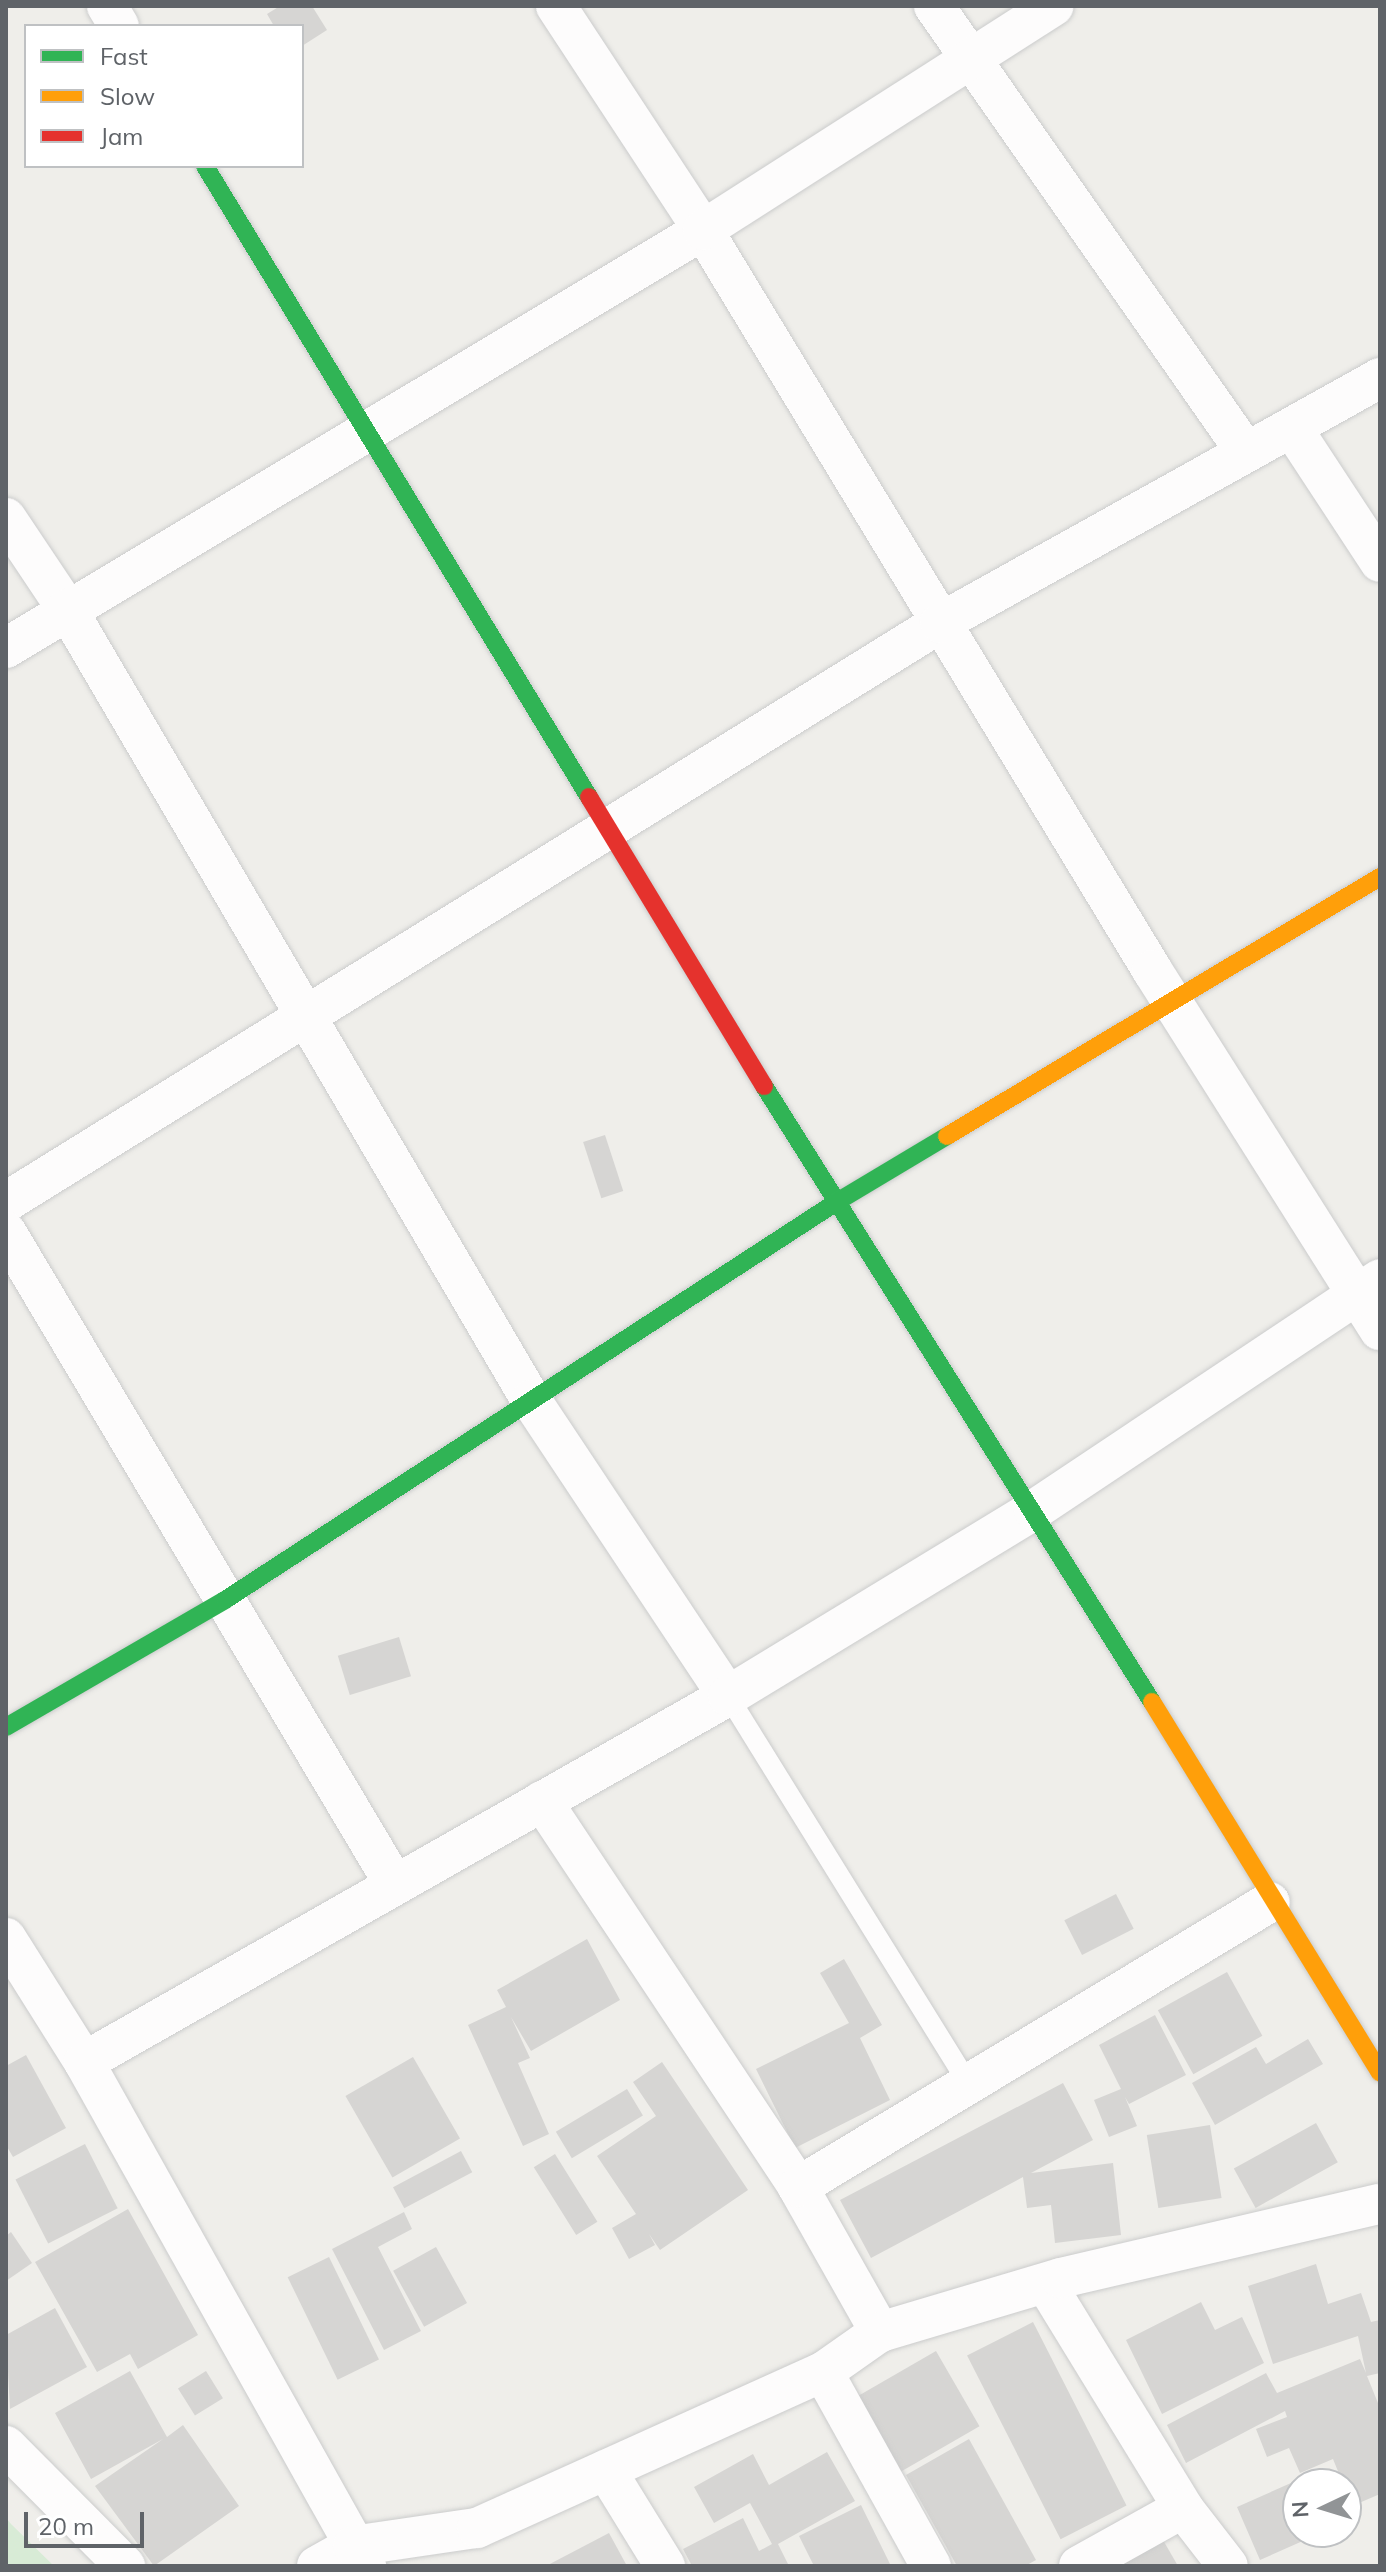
<!DOCTYPE html>
<style>
body{margin:0}
#map{position:relative;width:1386px;height:2572px;overflow:hidden;background:#efeeea;font-family:Mulish,sans-serif}
div>[style]{position:absolute}
[style*='--x']{left:calc(var(--x)*1px);top:calc(var(--y)*1px);width:calc(var(--w)*1px);rotate:calc(var(--a)*1deg)}
.green>*{inset:0;background:#d8ebd6}
.building>*{inset:0;background:#d6d5d3;transform-origin:0 0}
.roads{filter:drop-shadow(0 0 2px #cbcccc) drop-shadow(0 0 2px #cbcccc)}
.lane>*{height:20px;margin:-10px;padding:0 10px;transform-origin:10px;border-radius:10px;background:#fdfcfc}
.street>*{height:40px;margin:-20px;padding:0 20px;transform-origin:20px;border-radius:20px;background:#fdfcfc}
.fast>*{height:18px;margin:-9px;padding:0 9px;transform-origin:9px;border-radius:9px;background:#30b455}
.slow>*{height:18px;margin:-9px;padding:0 9px;transform-origin:9px;border-radius:9px;background:#ff9f0a}
.jam>*{height:18px;margin:-9px;padding:0 9px;transform-origin:9px;border-radius:9px;background:#e5322d}
span{translate:-50% -50%;white-space:nowrap;text-align:center;line-height:1.15;-webkit-text-stroke:6px #fff;paint-order:stroke}
.frame{position:absolute;inset:0;border:8px solid #5f6368;pointer-events:none}
.legend{position:absolute;left:24px;top:24px;width:280px;height:144px;box-sizing:border-box;background:#fff;border:2px solid #bfc1c3;margin:0;padding:10px 14px;list-style:none;font-size:24px;color:#5f6368}
.legend li{display:flex;align-items:center;gap:16px;height:40px}
.legend b{width:40px;border:2px solid #bfc1c3}
.north{position:absolute;left:1282px;top:2468px;width:80px;height:80px;box-sizing:border-box;background:#fff;border:2px solid #bfc1c3;border-radius:50%;rotate:266deg;font-size:22px;font-weight:700;line-height:32px;text-align:center;color:#5f6368}
.north::after{content:'';display:block;margin:auto;width:28px;height:36px;background:#919496;clip-path:polygon(50% 0,100% 100%,50% 72%,0 100%)}
.scale{position:absolute;left:24px;top:2512px;width:120px;height:36px;box-sizing:border-box;border:4px solid #5f6368;border-top:0;padding-left:10px;font-size:24px;line-height:28px;white-space:nowrap;color:#5f6368;-webkit-text-stroke:6px #fff;paint-order:stroke}
</style>
<div id="map">
<div class="green">
<i style="clip-path:polygon(6px 2518px,11px 2524px,54px 2566px,6px 2566px)"></i>
</div>
<div class="building">
<i style="clip-path:polygon(280px 6px,312px 6px,327px 30px,302px 46px,302px 26px,274px 26px,267px 14px)"></i>
<i style="left:605px;top:1135px;width:59px;height:23px;rotate:72deg"></i>
<i style="left:399px;top:1637px;width:41px;height:64px;rotate:73deg"></i>
<i style="left:1116px;top:1894px;width:39px;height:58px;rotate:63deg"></i>
<i style="clip-path:polygon(587px 1939px,620px 2000px,531px 2051px,511px 2017px,530px 2058px,518px 2063px,549px 2134px,523px 2146px,468px 2025px,506px 2007px,497px 1990px)"></i>
<i style="clip-path:polygon(844px 1959px,882px 2025px,860px 2038px,890px 2100px,795px 2148px,756px 2069px,849px 2023px,820px 1973px)"></i>
<i style="left:1227px;top:1972px;width:73px;height:79px;rotate:61deg"></i>
<i style="clip-path:polygon(1155px 2015px,1186px 2075px,1129px 2104px,1125px 2097px,1137px 2126px,1109px 2137px,1094px 2100px,1121px 2089px,1099px 2045px)"></i>
<i style="clip-path:polygon(1308px 2039px,1323px 2064px,1215px 2125px,1192px 2083px,1256px 2047px,1266px 2064px)"></i>
<i style="clip-path:polygon(26px 2055px,66px 2128px,13px 2157px,6px 2145px,6px 2066px)"></i>
<i style="left:413px;top:2057px;width:94px;height:78px;rotate:60deg"></i>
<i style="clip-path:polygon(662px 2062px,748px 2190px,660px 2250px,649px 2234px,655px 2245px,629px 2259px,612px 2228px,636px 2214px,597px 2156px,656px 2116px,633px 2082px)"></i>
<i style="clip-path:polygon(1063px 2083px,1093px 2140px,1031px 2173px,1113px 2163px,1121px 2235px,1055px 2243px,1051px 2205px,1027px 2208px,1023px 2177px,871px 2258px,840px 2200px)"></i>
<i style="left:627px;top:2089px;width:31px;height:83px;rotate:59deg"></i>
<i style="left:1316px;top:2123px;width:45px;height:94px;rotate:61deg"></i>
<i style="left:1210px;top:2125px;width:74px;height:64px;rotate:81deg"></i>
<i style="left:85px;top:2144px;width:72px;height:78px;rotate:63deg"></i>
<i style="left:461px;top:2151px;width:24px;height:77px;rotate:62deg"></i>
<i style="left:555px;top:2154px;width:80px;height:25px;rotate:58deg"></i>
<i style="clip-path:polygon(128px 2209px,198px 2335px,138px 2369px,130px 2354px,97px 2372px,35px 2262px)"></i>
<i style="clip-path:polygon(404px 2212px,412px 2229px,378px 2247px,421px 2331px,384px 2350px,332px 2249px)"></i>
<i style="clip-path:polygon(11px 2232px,32px 2263px,6px 2281px,6px 2236px)"></i>
<i style="left:436px;top:2247px;width:64px;height:49px;rotate:61deg"></i>
<i style="left:329px;top:2257px;width:114px;height:46px;rotate:64deg"></i>
<i style="clip-path:polygon(1316px 2264px,1328px 2304px,1361px 2293px,1371px 2322px,1380px 2320px,1380px 2373px,1367px 2376px,1380px 2408px,1380px 2494px,1352px 2506px,1333px 2459px,1300px 2473px,1289px 2448px,1267px 2457px,1256px 2429px,1287px 2417px,1285px 2411px,1186px 2463px,1167px 2425px,1266px 2373px,1277px 2393px,1360px 2359px,1366px 2373px,1358px 2336px,1273px 2364px,1248px 2286px)"></i>
<i style="clip-path:polygon(1201px 2302px,1215px 2330px,1242px 2317px,1264px 2363px,1162px 2414px,1126px 2340px)"></i>
<i style="clip-path:polygon(55px 2308px,87px 2367px,10px 2409px,6px 2335px)"></i>
<i style="left:1033px;top:2322px;width:206px;height:74px;rotate:63deg"></i>
<i style="left:936px;top:2351px;width:87px;height:92px;rotate:60deg"></i>
<i style="clip-path:polygon(130px 2371px,167px 2437px,183px 2425px,239px 2506px,154px 2566px,95px 2486px,163px 2439px,91px 2479px,55px 2413px)"></i>
<i style="left:206px;top:2371px;width:32px;height:33px;rotate:58deg"></i>
<i style="clip-path:polygon(969px 2439px,1036px 2560px,1025px 2566px,957px 2566px,906px 2475px)"></i>
<i style="clip-path:polygon(827px 2452px,855px 2501px,778px 2544px,789px 2566px,692px 2566px,683px 2549px,743px 2518px,759px 2551px,772px 2544px,750px 2503px,714px 2523px,694px 2487px,753px 2454px,769px 2485px)"></i>
<i style="clip-path:polygon(1300px 2479px,1298px 2532px,1323px 2532px,1260px 2560px,1237px 2507px)"></i>
<i style="clip-path:polygon(861px 2505px,891px 2566px,814px 2566px,799px 2536px)"></i>
<i style="clip-path:polygon(609px 2533px,627px 2566px,546px 2566px)"></i>
<i style="clip-path:polygon(1163px 2540px,1178px 2566px,1117px 2566px)"></i>
</div>
<div class="roads">
<div class="lane">
<i style="--x:728;--y:1696;--w:459;--a:58.2"></i>
</div>
<div class="street">
<i style="--x:107;--y:6;--w:23;--a:59"></i>
<i style="--x:556;--y:6;--w:268;--a:56.7"></i>
<i style="--x:703;--y:230;--w:866;--a:58.75"></i>
<i style="--x:1152;--y:970;--w:426;--a:57.7"></i>
<i style="--x:934;--y:6;--w:544;--a:55.03"></i>
<i style="--x:1292;--y:428;--w:160;--a:56.7"></i>
<i style="--x:6;--y:518;--w:110;--a:56.2"></i>
<i style="--x:67;--y:609;--w:917;--a:59.6"></i>
<i style="--x:531;--y:1400;--w:356;--a:56.4"></i>
<i style="--x:6;--y:648;--w:813;--a:-30.95"></i>
<i style="--x:703;--y:230;--w:416;--a:-32.6"></i>
<i style="--x:6;--y:1202;--w:1099;--a:-31.8"></i>
<i style="--x:940;--y:623;--w:504;--a:-29.11"></i>
<i style="--x:6;--y:1232;--w:760;--a:59.22"></i>
<i style="--x:542;--y:1801;--w:463;--a:56.4"></i>
<i style="--x:798;--y:2187;--w:167;--a:60.5"></i>
<i style="--x:6;--y:1938;--w:146;--a:57.8"></i>
<i style="--x:84;--y:2062;--w:578;--a:60.77"></i>
<i style="--x:84;--y:2062;--w:741;--a:-29.61"></i>
<i style="--x:728;--y:1696;--w:358;--a:-31.3"></i>
<i style="--x:1034;--y:1510;--w:416;--a:-33.7"></i>
<i style="--x:798;--y:2187;--w:551;--a:-31.12"></i>
<i style="--x:1046;--y:2284;--w:263;--a:58.5"></i>
<i style="--x:1183;--y:2508;--w:73;--a:52.2"></i>
<i style="--x:823;--y:2372;--w:222;--a:60.9"></i>
<i style="--x:6;--y:2446;--w:169;--a:45.2"></i>
<i style="--x:606;--y:2470;--w:113;--a:58.4"></i>
<i style="--x:317;--y:2566;--w:41;--a:-29.1"></i>
<i style="--x:353;--y:2546;--w:125;--a:-8.3"></i>
<i style="--x:477;--y:2528;--w:380;--a:-24.3"></i>
<i style="--x:823;--y:2372;--w:70;--a:-35.1"></i>
<i style="--x:880;--y:2332;--w:189;--a:-16.6"></i>
<i style="--x:1061;--y:2278;--w:327;--a:-13.1"></i>
<i style="--x:1079;--y:2566;--w:119;--a:-29.1"></i>
</div>
<div class="fast">
<i style="--x:205;--y:166;--w:739;--a:58.68"></i>
<i style="--x:764;--y:1086;--w:728;--a:57.79"></i>
<i style="--x:6;--y:1727;--w:253;--a:-30.1"></i>
<i style="--x:225;--y:1600;--w:728;--a:-33.06"></i>
<i style="--x:835;--y:1203;--w:131;--a:-30.9"></i>
</div>
<div class="slow">
<i style="--x:947;--y:1136;--w:505;--a:-30.89"></i>
<i style="--x:1152;--y:1702;--w:435;--a:58.4"></i>
</div>
<div class="jam">
<i style="--x:589;--y:797;--w:338;--a:58.8"></i>
</div>
</div>
<div class="frame"></div>
<ul class="legend">
<li><b style="height:10px;background:#30b455"></b>Fast</li>
<li><b style="height:10px;background:#ff9f0a"></b>Slow</li>
<li><b style="height:10px;background:#e5322d"></b>Jam</li>
</ul>
<div class="north">N</div>
<div class="scale">20 m</div>
</div>
